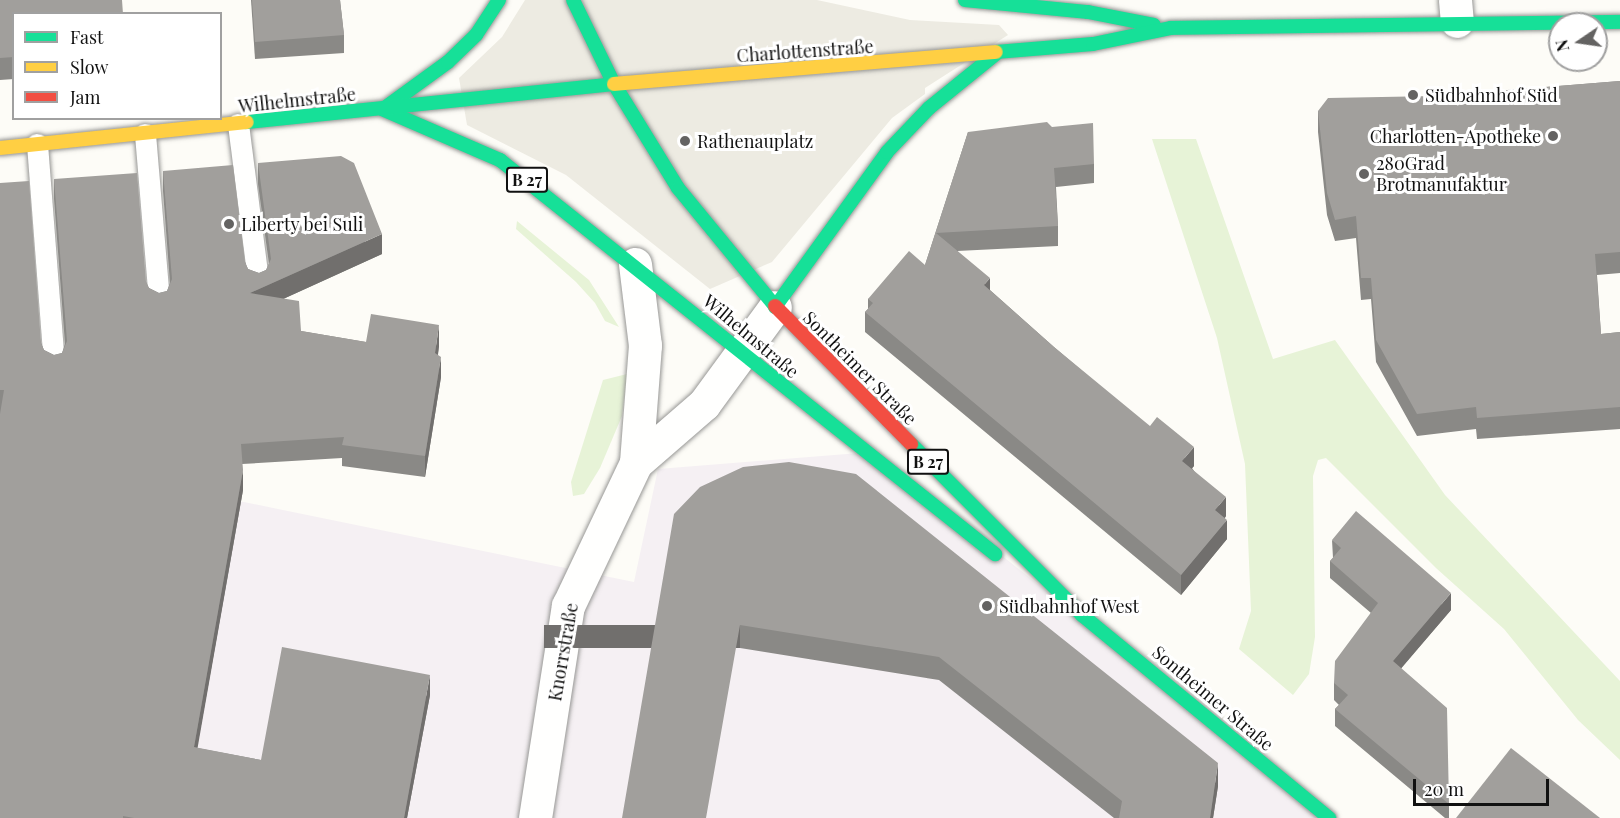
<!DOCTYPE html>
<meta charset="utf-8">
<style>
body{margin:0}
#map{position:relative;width:1620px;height:818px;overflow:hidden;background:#fdfcf7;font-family:"Playfair Display",serif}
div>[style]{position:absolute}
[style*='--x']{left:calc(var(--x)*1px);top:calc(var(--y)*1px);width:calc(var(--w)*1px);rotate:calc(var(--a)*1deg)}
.industrial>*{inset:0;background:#f5f0f3}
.green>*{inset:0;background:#e7f3d7}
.plaza>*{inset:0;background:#edebe2}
.roads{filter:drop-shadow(0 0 2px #979795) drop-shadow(0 0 2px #979795)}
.lane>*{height:21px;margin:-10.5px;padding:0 10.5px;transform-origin:10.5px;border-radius:10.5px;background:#fffffe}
.street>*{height:33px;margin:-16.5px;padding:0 16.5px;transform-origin:16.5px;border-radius:16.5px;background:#fffffe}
.fast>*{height:14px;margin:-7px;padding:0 7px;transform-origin:7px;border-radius:7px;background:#16e098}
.slow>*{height:14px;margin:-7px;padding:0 7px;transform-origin:7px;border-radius:7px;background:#ffcf43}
.jam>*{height:14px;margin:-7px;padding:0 7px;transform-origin:7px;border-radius:7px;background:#f24e42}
.wall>*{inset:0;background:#8a8986}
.shaded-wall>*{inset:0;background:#716f6d;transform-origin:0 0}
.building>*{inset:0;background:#a19f9c}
.dots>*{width:16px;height:16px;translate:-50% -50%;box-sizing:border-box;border:3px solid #fff;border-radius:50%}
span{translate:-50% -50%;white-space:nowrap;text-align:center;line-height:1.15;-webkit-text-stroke:6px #fff;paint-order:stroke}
.shield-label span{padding:2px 4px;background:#fff;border:2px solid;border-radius:4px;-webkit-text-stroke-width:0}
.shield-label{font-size:16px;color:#111;font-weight:700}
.street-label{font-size:18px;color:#111}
.poi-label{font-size:18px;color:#111}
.left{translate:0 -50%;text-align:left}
.right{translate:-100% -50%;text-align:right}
.legend{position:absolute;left:12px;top:12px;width:210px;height:108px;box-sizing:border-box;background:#fff;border:2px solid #a0a0a0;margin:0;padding:8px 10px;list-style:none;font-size:18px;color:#111}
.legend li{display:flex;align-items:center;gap:12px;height:30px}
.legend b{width:30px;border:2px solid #a0a0a0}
.north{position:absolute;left:1548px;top:12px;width:60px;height:60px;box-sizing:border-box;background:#fff;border:2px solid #a0a0a0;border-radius:50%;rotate:257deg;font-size:16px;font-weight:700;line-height:24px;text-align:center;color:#111}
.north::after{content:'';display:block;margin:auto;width:21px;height:27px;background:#646362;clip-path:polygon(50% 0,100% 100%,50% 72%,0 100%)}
.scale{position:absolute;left:1413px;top:779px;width:136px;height:27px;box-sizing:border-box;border:3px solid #111;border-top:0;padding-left:8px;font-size:18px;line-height:21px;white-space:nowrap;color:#111;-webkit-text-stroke:4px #fff;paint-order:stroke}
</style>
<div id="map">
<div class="industrial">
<i style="clip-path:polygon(0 452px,634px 582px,658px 469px,872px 452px,1331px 818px,0 818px)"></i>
</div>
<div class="green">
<i style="clip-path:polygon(1152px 139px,1196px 139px,1273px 359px,1335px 340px,1445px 495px,1620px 681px,1620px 760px,1578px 720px,1504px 629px,1436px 568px,1326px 458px,1318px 460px,1313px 476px,1315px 637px,1309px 674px,1293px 695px,1239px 649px,1251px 611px,1245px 464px,1217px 338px)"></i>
<i style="clip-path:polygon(517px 221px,589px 280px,619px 327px,605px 321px,595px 303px,576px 282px,516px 229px)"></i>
<i style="clip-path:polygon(627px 374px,622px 416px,600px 468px,584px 494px,573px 496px,571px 482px,603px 380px)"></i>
</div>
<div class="plaza">
<i style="clip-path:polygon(525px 0,817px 0,910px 20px,999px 25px,1008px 35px,925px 88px,925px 94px,892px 118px,772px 262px,710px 289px,566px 175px,467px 125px,459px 78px,502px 37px)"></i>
</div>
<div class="roads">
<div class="lane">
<i style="--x:238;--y:124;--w:158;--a:82.7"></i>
<i style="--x:145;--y:134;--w:168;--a:85.2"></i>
<i style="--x:37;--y:144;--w:220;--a:85.6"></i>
</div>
<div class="street">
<i style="--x:1455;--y:0;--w:21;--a:85"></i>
<i style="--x:635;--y:264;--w:82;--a:83"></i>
<i style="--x:645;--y:345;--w:118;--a:94.4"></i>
<i style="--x:535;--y:818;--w:215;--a:-81.2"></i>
<i style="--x:568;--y:606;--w:158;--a:-64.6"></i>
<i style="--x:636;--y:463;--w:90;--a:-40.9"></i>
<i style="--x:704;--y:404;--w:120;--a:-53.8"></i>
</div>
<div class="fast">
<i style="--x:573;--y:0;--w:93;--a:64"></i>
<i style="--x:614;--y:84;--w:122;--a:58.4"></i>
<i style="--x:678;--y:188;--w:153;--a:50.6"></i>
<i style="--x:965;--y:0;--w:124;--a:5.6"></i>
<i style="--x:1088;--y:12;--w:67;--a:11.1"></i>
<i style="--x:996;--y:52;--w:97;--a:-4.7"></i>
<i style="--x:1093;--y:44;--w:80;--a:-11.6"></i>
<i style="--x:1171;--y:28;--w:449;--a:-0.8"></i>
<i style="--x:386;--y:107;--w:77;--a:-36"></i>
<i style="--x:448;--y:62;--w:39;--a:-44"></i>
<i style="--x:476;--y:35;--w:42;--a:-56.7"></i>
<i style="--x:382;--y:109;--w:129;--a:23.4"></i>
<i style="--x:500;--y:160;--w:633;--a:38.52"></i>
<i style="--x:247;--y:122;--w:369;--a:-5.9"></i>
<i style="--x:775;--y:307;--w:191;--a:-54.1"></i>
<i style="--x:887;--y:152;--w:61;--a:-46.3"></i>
<i style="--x:929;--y:108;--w:87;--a:-39"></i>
<i style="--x:911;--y:444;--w:242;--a:45"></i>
<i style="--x:1082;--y:615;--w:320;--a:39.4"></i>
</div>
<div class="slow">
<i style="--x:614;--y:84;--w:383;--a:-4.8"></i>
<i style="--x:0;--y:148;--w:248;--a:-6"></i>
</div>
<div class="jam">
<i style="--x:775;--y:306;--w:194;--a:45.4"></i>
</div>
</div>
<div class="wall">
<i style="clip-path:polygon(0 0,14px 14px,14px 79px,0 80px)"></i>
<i style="clip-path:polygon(251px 0,340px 0,344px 35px,344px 53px,255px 59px)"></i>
<i style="clip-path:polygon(1620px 81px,1620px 273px,1597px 275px,1601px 334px,1620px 332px,1620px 429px,1477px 439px,1476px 429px,1417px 436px,1376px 362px,1371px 299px,1361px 300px,1356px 238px,1335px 241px,1327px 215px,1318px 132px,1318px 111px,1435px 96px)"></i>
<i style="clip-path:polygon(968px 132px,1094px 164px,1094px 183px,1056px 187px,1058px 226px,1058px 246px,957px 251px,990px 290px,1054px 347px,1194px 466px,1192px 468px,1226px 516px,1225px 518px,1227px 539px,1181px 595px,865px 332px,865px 312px,868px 309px,868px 299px,925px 265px)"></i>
<i style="clip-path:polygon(258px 163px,382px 254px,283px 299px,301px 331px,366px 342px,439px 346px,438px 355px,441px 377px,425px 477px,342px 466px,342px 458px,242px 464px,243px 490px,197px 748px,261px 760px,430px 695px,407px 818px,0 818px,0 183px,41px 343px,44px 350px,54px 355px,62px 353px,65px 344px,54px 199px,54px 179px,146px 282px,149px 288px,159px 293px,167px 291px,170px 283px,163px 191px,163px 171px,245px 262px,248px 269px,259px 273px,266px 270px,269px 264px,258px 184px)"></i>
<i style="clip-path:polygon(674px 514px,1218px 786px,1213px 818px,1114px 818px,939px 680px,740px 648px)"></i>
<i style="clip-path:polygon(1332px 540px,1451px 610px,1401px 668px,1449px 804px,1449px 818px,1445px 818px,1335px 726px,1335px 709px,1339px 705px,1334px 700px,1334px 683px,1371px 613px,1330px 578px,1330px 561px,1333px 558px)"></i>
</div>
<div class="shaded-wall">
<i style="clip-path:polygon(382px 234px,382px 254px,250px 314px,250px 293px)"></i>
<i style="clip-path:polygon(990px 278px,990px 298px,984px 285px)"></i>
<i style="clip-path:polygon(439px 325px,439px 346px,435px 374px,435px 353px)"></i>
<i style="clip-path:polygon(441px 357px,441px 377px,425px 477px,425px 456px)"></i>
<i style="clip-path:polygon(1194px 447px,1194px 466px,1182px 480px,1182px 461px)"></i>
<i style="clip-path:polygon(243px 470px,243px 490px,194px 768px,194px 747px)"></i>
<i style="clip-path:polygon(1226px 497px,1226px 516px,1215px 529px,1215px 510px)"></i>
<i style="clip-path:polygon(1227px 520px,1227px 539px,1181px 595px,1181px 575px)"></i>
<i style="clip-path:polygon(1451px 593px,1451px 610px,1393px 678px,1393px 661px)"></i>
<i style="left:740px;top:625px;width:23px;height:196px;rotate:90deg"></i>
<i style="clip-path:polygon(430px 675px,430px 695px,407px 818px,404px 818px)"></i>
<i style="clip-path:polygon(1218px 763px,1218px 786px,1213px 818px,1210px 818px)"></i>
</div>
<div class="building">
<i style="clip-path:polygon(0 0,122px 0,123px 14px,14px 14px,14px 57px,0 58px)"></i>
<i style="clip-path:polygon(252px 0,340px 0,344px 35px,255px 42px)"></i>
<i style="clip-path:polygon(1620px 81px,1620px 252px,1595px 254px,1601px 334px,1620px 332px,1620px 407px,1477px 418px,1476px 407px,1417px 414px,1376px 340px,1371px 278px,1361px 278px,1356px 216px,1335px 220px,1327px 193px,1318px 111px,1328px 98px,1435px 96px)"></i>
<i style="clip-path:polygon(1047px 122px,1052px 127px,1093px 123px,1094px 164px,1054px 168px,1058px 226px,936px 233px,990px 278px,984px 285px,1054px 347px,1150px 426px,1157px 417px,1194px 447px,1182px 461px,1226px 497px,1215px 510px,1227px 520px,1181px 575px,865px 312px,873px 303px,868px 299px,909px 251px,925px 265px,968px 132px)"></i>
<i style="clip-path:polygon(341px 156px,354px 163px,382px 234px,250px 293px,299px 301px,301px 331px,366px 342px,371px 314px,439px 325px,435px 353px,441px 357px,425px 456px,342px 445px,344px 437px,241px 444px,243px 470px,194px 747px,261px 760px,282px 647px,430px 675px,404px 818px,134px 818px,123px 816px,123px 818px,0 818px,0 414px,4px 390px,0 390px,0 183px,29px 181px,41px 343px,44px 350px,54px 355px,62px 353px,67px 341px,54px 179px,137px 173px,146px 282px,149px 288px,159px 293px,167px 291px,172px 279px,163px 171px,233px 165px,245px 262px,248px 269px,259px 273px,266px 270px,271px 259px,258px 163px)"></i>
<i style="clip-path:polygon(789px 462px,856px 474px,1218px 763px,1210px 818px,1119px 818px,1122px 801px,939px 657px,740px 625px,706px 818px,622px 818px,674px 514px,700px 487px,743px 467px)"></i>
<i style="clip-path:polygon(1356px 511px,1451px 593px,1393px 661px,1447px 708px,1449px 804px,1335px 709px,1348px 695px,1334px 683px,1335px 661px,1378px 603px,1330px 561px,1341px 548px,1332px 540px)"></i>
<i style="clip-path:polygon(1511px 748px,1600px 818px,1456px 818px)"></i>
</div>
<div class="dots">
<i style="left:1413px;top:95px;background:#646362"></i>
<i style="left:1553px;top:136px;background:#646362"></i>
<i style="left:685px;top:141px;background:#646362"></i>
<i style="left:1364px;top:174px;background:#646362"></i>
<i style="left:229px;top:224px;background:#646362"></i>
<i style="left:987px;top:606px;background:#646362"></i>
</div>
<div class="shield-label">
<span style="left:527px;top:180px">B 27</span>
<span style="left:928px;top:462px">B 27</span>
</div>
<div class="street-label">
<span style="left:805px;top:51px;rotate:-4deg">Charlottenstraße</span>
<span style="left:297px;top:100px;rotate:-6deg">Wilhelmstraße</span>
<span style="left:751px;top:336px;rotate:40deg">Wilhelmstraße</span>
<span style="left:860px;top:368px;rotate:45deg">Sontheimer Straße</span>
<span style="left:563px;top:652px;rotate:-80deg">Knorrstraße</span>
<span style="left:1213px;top:698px;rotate:40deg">Sontheimer Straße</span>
</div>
<div class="poi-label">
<span class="left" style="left:1425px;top:95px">Südbahnhof Süd</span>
<span class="right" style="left:1541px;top:136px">Charlotten-Apotheke</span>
<span class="left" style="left:697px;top:141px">Rathenauplatz</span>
<span class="left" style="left:1376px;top:174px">280Grad<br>Brotmanufaktur</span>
<span class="left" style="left:241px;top:224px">Liberty bei Suli</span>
<span class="left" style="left:999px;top:606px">Südbahnhof West</span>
</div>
<ul class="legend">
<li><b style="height:8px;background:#16e098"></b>Fast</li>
<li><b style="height:8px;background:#ffcf43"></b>Slow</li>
<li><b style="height:8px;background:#f24e42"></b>Jam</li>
</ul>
<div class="north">N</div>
<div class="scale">20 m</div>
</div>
